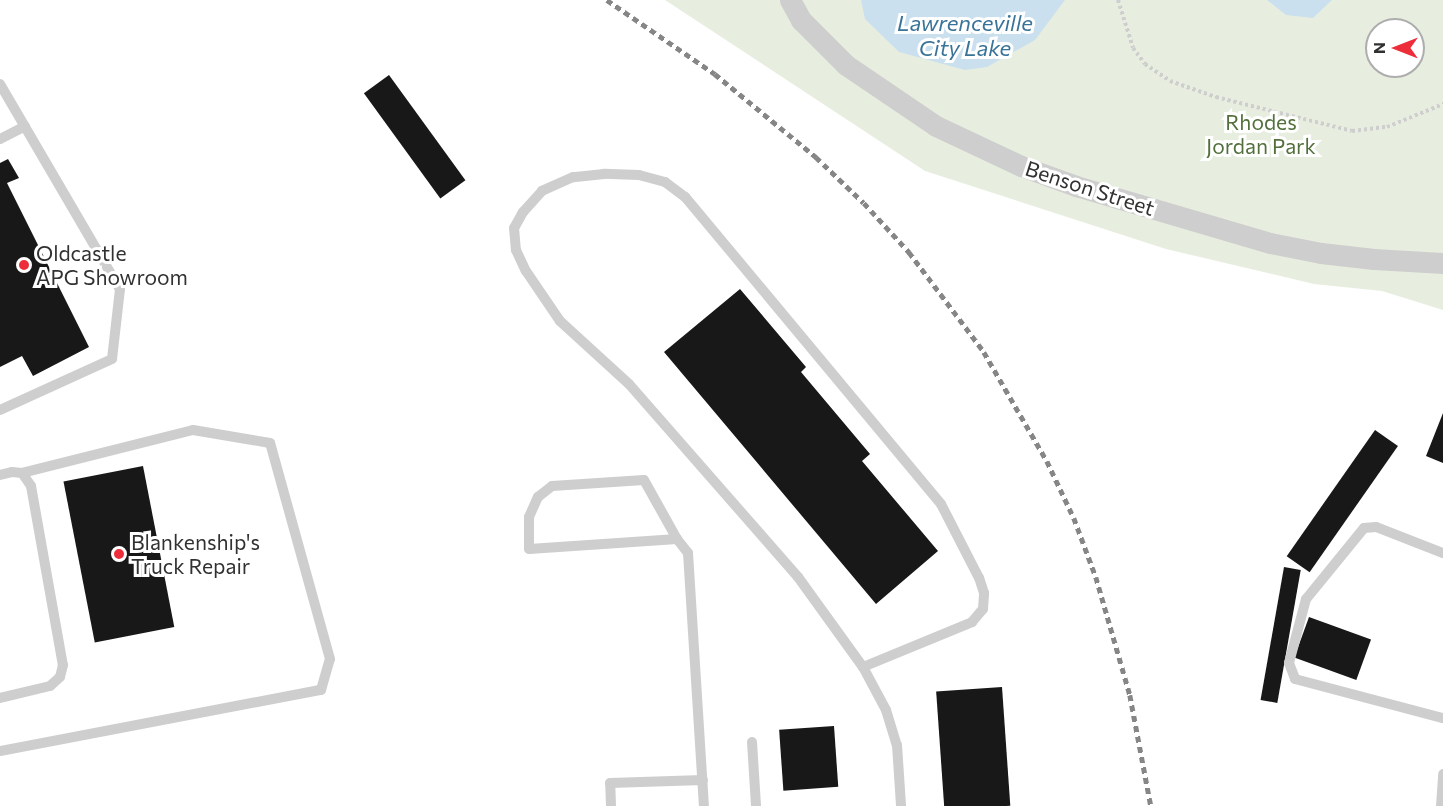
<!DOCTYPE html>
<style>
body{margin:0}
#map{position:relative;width:1443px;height:806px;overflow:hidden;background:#fff;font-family:Commissioner,sans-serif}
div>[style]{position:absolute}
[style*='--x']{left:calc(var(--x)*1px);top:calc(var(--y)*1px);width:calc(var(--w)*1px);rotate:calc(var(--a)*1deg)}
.green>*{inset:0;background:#e7eedf}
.water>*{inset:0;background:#cbe0ee}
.building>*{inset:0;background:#181818;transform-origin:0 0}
.path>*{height:4px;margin-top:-2px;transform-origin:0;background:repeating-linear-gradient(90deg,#cecece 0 3px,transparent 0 6px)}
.lane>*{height:10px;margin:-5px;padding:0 5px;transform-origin:5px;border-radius:5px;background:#cecece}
.street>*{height:21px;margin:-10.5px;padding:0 10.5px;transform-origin:10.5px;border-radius:10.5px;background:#cecece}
.rail>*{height:4.5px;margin-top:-2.25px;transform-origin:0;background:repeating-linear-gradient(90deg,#868686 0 6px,transparent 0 10.5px)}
.dots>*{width:16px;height:16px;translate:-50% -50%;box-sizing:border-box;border:3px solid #fff;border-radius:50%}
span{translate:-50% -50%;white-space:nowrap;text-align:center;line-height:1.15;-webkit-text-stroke:6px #fff;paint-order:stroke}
.park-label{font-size:21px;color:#53703c}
.street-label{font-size:21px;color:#313131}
.poi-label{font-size:21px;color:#313131}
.left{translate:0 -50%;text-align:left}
.water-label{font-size:22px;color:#3a7398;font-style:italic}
.north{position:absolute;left:1365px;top:18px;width:60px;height:60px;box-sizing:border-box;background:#fff;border:2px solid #adadad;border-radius:50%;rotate:270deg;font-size:16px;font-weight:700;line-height:24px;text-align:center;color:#313131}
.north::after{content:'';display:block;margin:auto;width:21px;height:27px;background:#ed2e3a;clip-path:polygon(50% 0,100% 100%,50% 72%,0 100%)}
</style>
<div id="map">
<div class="green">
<i style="clip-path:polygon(evenodd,665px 0,1443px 0,1443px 310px,1382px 291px,1314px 284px,1166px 249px,925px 171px,665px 0,1377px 30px,1413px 30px,1413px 66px,1377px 66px,1377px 30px)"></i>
</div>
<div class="water">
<i style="clip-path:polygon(861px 0,1065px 0,1035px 40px,987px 67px,965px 70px,899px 52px,865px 19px)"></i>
<i style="clip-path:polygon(1267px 0,1332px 0,1313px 18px,1286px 15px)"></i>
</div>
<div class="building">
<i style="left:389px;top:75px;width:130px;height:31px;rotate:54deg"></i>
<i style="clip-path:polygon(8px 159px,19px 178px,7px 183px,89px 347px,33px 376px,22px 356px,0 367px,0 163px)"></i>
<i style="clip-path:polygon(740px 289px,806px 367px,801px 372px,870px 454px,862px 461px,938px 551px,876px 604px,664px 352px)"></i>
<i style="clip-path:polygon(1443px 413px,1443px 463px,1426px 456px)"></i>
<i style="left:1375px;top:430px;width:28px;height:154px;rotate:35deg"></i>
<i style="left:143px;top:466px;width:164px;height:81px;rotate:79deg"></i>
<i style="left:1284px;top:567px;width:17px;height:135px;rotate:10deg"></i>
<i style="left:1309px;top:617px;width:66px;height:43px;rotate:20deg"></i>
<i style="left:1002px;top:687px;width:119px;height:66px;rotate:86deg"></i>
<i style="left:834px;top:726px;width:61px;height:55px;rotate:86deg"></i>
</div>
<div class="path">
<i style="--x:1118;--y:0;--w:50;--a:72.6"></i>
<i style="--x:1133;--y:48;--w:20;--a:53"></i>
<i style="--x:1145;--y:64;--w:30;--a:34"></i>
<i style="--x:1170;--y:81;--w:49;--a:19.2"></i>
<i style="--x:1216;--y:97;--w:140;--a:14"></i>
<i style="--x:1352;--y:131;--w:35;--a:-7"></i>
<i style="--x:1387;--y:127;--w:61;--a:-22.3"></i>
</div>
<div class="lane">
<i style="--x:0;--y:84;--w:238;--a:59.7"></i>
<i style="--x:120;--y:289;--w:70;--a:96.5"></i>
<i style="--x:112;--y:359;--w:123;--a:155.5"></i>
<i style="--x:0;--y:139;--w:28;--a:-27"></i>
<i style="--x:0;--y:475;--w:12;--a:-14"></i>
<i style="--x:12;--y:472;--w:10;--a:6"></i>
<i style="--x:22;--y:473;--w:16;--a:55"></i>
<i style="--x:31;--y:486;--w:182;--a:79.9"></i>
<i style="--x:63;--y:665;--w:12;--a:104"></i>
<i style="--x:60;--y:677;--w:13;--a:138"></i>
<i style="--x:50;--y:686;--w:51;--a:166.5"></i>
<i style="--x:677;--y:539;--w:148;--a:176.1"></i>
<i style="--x:529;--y:549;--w:32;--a:-90"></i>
<i style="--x:529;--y:517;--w:22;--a:-66"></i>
<i style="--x:538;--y:497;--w:18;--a:-38"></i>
<i style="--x:552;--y:486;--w:92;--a:-3.7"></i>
<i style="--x:644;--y:480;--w:68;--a:60.8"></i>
<i style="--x:677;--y:539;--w:18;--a:52"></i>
<i style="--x:688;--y:553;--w:254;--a:86.4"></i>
<i style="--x:1443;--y:553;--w:72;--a:-158.8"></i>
<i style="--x:1376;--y:527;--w:12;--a:175"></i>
<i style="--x:1364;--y:528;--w:92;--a:129.2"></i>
<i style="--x:1306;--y:599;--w:66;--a:104.9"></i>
<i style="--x:1289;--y:663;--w:17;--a:69"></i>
<i style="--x:1295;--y:679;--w:153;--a:14.8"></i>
<i style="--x:863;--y:667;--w:118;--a:-22.4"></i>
<i style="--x:972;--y:622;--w:17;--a:-50"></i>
<i style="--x:983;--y:609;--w:16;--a:-86"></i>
<i style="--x:984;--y:593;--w:16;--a:-108"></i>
<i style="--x:979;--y:578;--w:83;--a:-117.2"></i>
<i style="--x:941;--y:504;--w:400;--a:-129.8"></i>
<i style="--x:685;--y:197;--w:25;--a:-143"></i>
<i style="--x:665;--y:182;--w:27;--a:-165"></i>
<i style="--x:639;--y:175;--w:35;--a:-178"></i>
<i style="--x:604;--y:174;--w:31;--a:174"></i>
<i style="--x:573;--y:177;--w:34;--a:156"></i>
<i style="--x:542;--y:191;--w:28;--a:132"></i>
<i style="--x:523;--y:212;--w:18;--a:119"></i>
<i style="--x:514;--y:228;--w:22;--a:85"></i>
<i style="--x:516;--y:250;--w:23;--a:65"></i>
<i style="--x:526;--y:271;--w:60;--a:55.8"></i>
<i style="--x:560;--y:321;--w:93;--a:42.4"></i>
<i style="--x:629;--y:384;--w:257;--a:48.8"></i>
<i style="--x:798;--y:577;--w:111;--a:54.2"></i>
<i style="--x:863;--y:667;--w:49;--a:61.9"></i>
<i style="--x:886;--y:710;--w:37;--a:73"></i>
<i style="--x:897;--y:745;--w:61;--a:86.2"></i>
<i style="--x:752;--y:742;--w:64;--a:86.4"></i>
<i style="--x:0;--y:751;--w:327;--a:-10.8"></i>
<i style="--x:321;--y:690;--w:32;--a:-74"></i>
<i style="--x:330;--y:659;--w:224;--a:-105.5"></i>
<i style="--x:270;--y:443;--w:78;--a:-170.4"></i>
<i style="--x:193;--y:430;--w:176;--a:165.9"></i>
<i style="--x:611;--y:806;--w:23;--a:-92"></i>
<i style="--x:610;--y:783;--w:93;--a:-1.8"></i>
<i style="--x:1441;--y:806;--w:32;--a:-86"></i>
</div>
<div class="street">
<i style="--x:790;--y:0;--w:23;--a:61"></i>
<i style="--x:801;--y:20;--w:64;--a:45"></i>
<i style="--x:846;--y:65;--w:109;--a:34.1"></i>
<i style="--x:936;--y:126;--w:94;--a:25.2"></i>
<i style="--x:1021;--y:166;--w:59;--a:20"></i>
<i style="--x:1076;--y:186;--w:202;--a:16.4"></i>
<i style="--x:1270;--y:243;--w:52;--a:11.1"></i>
<i style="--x:1321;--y:253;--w:53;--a:6.5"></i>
<i style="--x:1374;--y:259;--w:69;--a:3.3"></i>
</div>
<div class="rail">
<i style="--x:607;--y:0;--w:131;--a:34.4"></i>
<i style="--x:715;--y:74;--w:131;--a:39.4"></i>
<i style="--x:816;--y:157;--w:66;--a:43.8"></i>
<i style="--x:864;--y:203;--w:67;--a:47.4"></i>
<i style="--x:909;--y:252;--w:125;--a:53.1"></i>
<i style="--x:984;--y:352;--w:126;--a:60"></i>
<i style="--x:1047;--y:461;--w:63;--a:64.7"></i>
<i style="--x:1074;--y:518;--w:63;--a:69.6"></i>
<i style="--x:1096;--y:577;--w:123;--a:73.9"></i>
<i style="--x:1130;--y:695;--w:113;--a:79.3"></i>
</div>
<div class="dots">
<i style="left:24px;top:265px;background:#ed2e3a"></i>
<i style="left:119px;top:554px;background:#ed2e3a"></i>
</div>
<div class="park-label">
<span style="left:1261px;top:134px">Rhodes<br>Jordan Park</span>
</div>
<div class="street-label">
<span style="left:1090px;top:188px;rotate:18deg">Benson Street</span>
</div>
<div class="poi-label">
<span class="left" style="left:36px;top:265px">Oldcastle<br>APG Showroom</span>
<span class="left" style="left:131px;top:554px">Blankenship's<br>Truck Repair</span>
</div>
<div class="water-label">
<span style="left:965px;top:35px">Lawrenceville<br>City Lake</span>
</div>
<div class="north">N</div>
</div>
